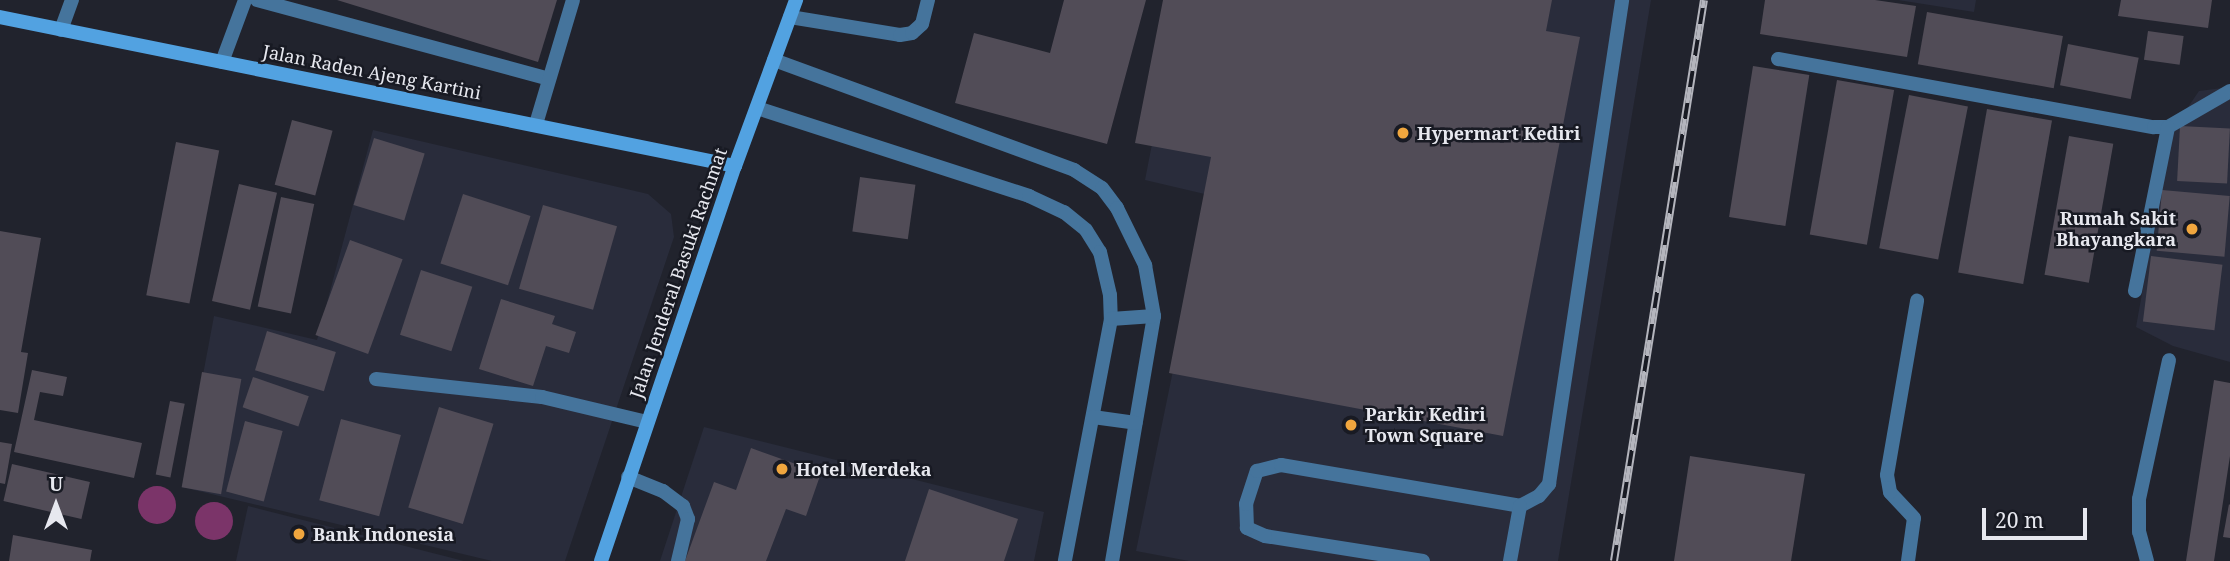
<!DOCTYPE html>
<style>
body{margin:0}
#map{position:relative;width:2230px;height:561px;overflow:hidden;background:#21232d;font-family:"Noto Serif",serif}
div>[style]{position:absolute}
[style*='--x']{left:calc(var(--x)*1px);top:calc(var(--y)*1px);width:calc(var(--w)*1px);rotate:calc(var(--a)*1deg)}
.built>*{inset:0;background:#292c3b}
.forest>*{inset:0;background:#7b3469}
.round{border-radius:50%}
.building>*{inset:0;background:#514c57;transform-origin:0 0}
.lane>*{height:14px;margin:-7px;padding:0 7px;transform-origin:7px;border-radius:7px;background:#45749c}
.street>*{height:14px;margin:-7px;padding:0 7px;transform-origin:7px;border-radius:7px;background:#45749c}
.secondary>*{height:14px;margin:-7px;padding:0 7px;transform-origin:7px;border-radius:7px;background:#52a2e1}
.rail>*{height:8px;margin-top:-4px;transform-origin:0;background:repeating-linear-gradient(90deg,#181a23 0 16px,#b4b5bd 0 32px);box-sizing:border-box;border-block:2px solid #b4b5bd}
.dots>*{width:19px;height:19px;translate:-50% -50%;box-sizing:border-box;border:4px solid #181a23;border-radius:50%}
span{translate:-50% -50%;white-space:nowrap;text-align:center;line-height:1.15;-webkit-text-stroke:5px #181a23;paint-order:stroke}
.street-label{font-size:18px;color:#e7e8ef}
.poi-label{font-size:18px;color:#e7e8ef;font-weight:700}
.left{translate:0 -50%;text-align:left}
.right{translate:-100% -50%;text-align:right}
.north{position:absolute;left:21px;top:470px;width:70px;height:70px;-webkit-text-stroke:5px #181a23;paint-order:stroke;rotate:0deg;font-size:19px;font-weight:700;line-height:28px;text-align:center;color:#e7e8ef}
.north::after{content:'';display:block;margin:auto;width:24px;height:32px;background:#e7e8ef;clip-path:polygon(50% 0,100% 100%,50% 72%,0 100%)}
.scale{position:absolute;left:1982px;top:508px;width:105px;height:32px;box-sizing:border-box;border:4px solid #e7e8ef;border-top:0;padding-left:9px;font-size:21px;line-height:24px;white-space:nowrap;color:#e7e8ef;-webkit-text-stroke:5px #181a23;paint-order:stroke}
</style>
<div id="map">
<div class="built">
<i style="clip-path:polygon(1180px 0,1651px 0,1558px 561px,1189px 561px,1136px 551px,1209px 195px,1145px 180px)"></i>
<i style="clip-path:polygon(1898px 0,1976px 0,1974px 12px)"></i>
<i style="clip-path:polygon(2230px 87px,2230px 362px,2173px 346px,2136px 327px,2171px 132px,2199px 91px)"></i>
<i style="clip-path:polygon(373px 130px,648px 194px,671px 214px,674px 237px,565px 561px,492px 561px,182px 487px,214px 316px,317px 340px)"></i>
<i style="clip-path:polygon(704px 427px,1044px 512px,1034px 561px,660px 561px)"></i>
<i style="clip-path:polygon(248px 506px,464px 561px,236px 561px)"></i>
</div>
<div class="forest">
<i class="round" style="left:138px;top:486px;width:38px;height:38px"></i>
<i class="round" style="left:195px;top:502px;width:38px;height:38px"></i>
</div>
<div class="building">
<i style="clip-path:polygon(337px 0,557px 0,538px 62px)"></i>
<i style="clip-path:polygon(1064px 0,1146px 0,1107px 144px,955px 103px,974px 33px,1050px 53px)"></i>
<i style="clip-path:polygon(1163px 0,1552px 0,1546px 31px,1580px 37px,1503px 436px,1169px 373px,1211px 157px,1135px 143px)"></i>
<i style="clip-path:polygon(1765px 0,1875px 0,1916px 6px,1907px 57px,1760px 34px)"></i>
<i style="clip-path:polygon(2121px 0,2212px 0,2208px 28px,2118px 16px)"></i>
<i style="left:1927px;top:12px;width:138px;height:53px;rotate:10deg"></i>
<i style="left:2148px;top:31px;width:36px;height:29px;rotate:8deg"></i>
<i style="left:2068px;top:44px;width:72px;height:42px;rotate:11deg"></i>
<i style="left:1753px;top:66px;width:57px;height:153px;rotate:9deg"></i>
<i style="left:1837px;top:80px;width:58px;height:157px;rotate:10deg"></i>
<i style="left:1909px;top:95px;width:60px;height:156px;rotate:11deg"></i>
<i style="left:1987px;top:109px;width:66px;height:166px;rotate:10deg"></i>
<i style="left:292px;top:120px;width:42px;height:67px;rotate:15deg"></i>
<i style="left:2180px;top:126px;width:50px;height:55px;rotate:3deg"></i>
<i style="left:2069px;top:136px;width:45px;height:141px;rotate:10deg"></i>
<i style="left:374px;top:138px;width:53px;height:70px;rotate:17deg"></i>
<i style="left:176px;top:142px;width:44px;height:156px;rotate:11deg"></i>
<i style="left:860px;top:177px;width:56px;height:55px;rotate:8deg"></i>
<i style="left:239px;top:184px;width:39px;height:120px;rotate:13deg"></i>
<i style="left:2162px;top:190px;width:68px;height:61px;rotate:5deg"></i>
<i style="left:463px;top:194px;width:71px;height:73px;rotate:18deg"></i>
<i style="left:281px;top:197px;width:34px;height:112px;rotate:12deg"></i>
<i style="left:543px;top:205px;width:77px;height:87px;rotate:16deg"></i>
<i style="clip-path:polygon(0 231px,41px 238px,21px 352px,28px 353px,18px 413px,0 410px)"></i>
<i style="left:350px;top:240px;width:56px;height:101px;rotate:20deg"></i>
<i style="left:2151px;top:256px;width:72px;height:66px;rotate:7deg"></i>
<i style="left:421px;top:270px;width:54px;height:68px;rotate:18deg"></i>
<i style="clip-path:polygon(501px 299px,555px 316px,552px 324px,576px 332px,569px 353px,546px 346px,533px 386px,479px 369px)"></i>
<i style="left:267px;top:331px;width:72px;height:41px;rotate:17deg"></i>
<i style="clip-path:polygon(32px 370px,67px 377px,63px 396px,40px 392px,34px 420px,142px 443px,134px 478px,14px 452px)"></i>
<i style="left:202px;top:372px;width:40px;height:117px;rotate:10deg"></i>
<i style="left:253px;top:377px;width:59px;height:32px;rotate:19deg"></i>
<i style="clip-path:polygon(2214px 380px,2230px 383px,2230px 456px,2214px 561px,2186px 561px)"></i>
<i style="left:170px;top:401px;width:15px;height:75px;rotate:11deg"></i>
<i style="left:439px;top:407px;width:57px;height:105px;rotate:17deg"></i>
<i style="left:341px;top:419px;width:62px;height:84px;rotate:15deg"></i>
<i style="left:245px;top:421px;width:39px;height:73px;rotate:15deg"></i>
<i style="clip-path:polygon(0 442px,12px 444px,5px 484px,0 483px)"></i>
<i style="clip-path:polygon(751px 448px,821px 473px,806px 516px,786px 509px,766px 561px,685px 561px,714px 482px,736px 490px)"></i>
<i style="clip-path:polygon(1690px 456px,1805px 474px,1791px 561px,1674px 561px)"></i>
<i style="left:12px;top:464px;width:80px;height:38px;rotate:13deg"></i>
<i style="clip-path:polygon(929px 489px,1018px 519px,1004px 561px,905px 561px)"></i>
<i style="clip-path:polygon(2229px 504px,2230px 505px,2230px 538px,2223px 537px)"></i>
<i style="clip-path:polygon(13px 535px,92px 550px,90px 561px,9px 561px)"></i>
</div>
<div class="lane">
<i style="--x:790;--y:17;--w:111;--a:9.3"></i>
<i style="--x:900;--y:35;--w:12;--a:-9"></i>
<i style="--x:912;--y:33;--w:13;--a:-42"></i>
<i style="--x:922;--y:24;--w:25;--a:-76"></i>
<i style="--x:1778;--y:59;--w:382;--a:10.3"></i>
<i style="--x:2154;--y:127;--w:14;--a:0"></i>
<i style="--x:2168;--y:127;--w:72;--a:-30.1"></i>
<i style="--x:774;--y:60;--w:320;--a:20.1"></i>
<i style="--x:1074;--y:170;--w:33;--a:33"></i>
<i style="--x:1102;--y:188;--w:25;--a:53"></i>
<i style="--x:1117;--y:208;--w:64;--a:63.8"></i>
<i style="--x:1145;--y:265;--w:52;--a:80"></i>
<i style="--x:1154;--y:316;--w:249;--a:99.7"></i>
<i style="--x:757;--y:108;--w:286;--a:17.9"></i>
<i style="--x:1029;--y:196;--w:38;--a:25"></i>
<i style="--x:1064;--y:212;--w:28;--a:39"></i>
<i style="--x:1086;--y:230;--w:26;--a:58"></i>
<i style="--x:1100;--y:252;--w:44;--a:76.9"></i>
<i style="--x:1110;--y:295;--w:24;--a:88"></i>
<i style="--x:1111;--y:319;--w:246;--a:100.8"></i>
<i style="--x:2135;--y:291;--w:167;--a:-78.6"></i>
<i style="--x:1111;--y:319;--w:43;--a:-4"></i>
<i style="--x:1093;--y:417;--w:43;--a:7.9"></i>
<i style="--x:628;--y:477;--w:38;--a:22"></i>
<i style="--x:663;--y:491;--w:25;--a:37"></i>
<i style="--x:683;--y:506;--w:14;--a:69"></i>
<i style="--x:688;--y:519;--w:43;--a:103.4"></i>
<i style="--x:1423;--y:561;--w:160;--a:-171"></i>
<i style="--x:1265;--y:536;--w:20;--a:-156"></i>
<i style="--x:1247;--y:528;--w:24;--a:-92"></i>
<i style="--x:1246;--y:504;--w:35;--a:-72"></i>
<i style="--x:1257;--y:471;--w:25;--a:-14"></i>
<i style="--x:1281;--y:465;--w:242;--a:9.7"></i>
<i style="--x:1520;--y:506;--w:21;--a:-28"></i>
<i style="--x:1539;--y:496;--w:16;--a:-50"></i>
<i style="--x:1549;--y:484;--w:489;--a:-81.4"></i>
<i style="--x:1510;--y:561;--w:56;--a:-79.7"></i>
<i style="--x:1908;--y:561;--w:43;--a:-82.1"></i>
<i style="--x:1914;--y:518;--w:35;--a:-133"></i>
<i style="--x:1890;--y:492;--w:17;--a:-100"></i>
<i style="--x:1887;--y:475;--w:177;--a:-80.2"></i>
<i style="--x:2147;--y:561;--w:30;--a:-105"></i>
<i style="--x:2139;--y:532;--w:33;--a:-90"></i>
<i style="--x:2139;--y:499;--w:142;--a:-77.8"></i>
</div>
<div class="street">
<i style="--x:257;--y:0;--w:302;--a:15.1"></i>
<i style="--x:61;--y:30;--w:32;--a:-70"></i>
<i style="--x:222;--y:62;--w:66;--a:-69.6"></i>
<i style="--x:536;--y:124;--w:129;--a:-73.4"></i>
<i style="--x:376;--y:379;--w:167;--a:6.2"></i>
<i style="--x:542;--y:397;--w:108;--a:13.4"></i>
</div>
<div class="secondary">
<i style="--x:0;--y:17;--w:750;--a:11.46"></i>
<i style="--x:601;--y:561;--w:417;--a:-71.3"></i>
<i style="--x:735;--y:166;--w:177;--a:-69.8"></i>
</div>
<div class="rail">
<i style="--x:1614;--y:561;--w:568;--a:-80.89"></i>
</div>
<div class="dots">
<i style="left:1403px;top:133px;background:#f0a63e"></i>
<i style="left:2192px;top:229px;background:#f0a63e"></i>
<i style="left:1351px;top:425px;background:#f0a63e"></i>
<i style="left:782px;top:469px;background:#f0a63e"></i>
<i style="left:299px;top:534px;background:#f0a63e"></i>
</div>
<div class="street-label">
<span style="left:372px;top:72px;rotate:11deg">Jalan Raden Ajeng Kartini</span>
<span style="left:678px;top:273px;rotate:-71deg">Jalan Jenderal Basuki Rachmat</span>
</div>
<div class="poi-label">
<span class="left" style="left:1417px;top:133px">Hypermart Kediri</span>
<span class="right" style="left:2176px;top:229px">Rumah Sakit<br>Bhayangkara</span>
<span class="left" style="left:1365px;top:425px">Parkir Kediri<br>Town Square</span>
<span class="left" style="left:796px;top:469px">Hotel Merdeka</span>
<span class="left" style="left:313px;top:534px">Bank Indonesia</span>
</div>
<div class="north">U</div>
<div class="scale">20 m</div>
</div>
